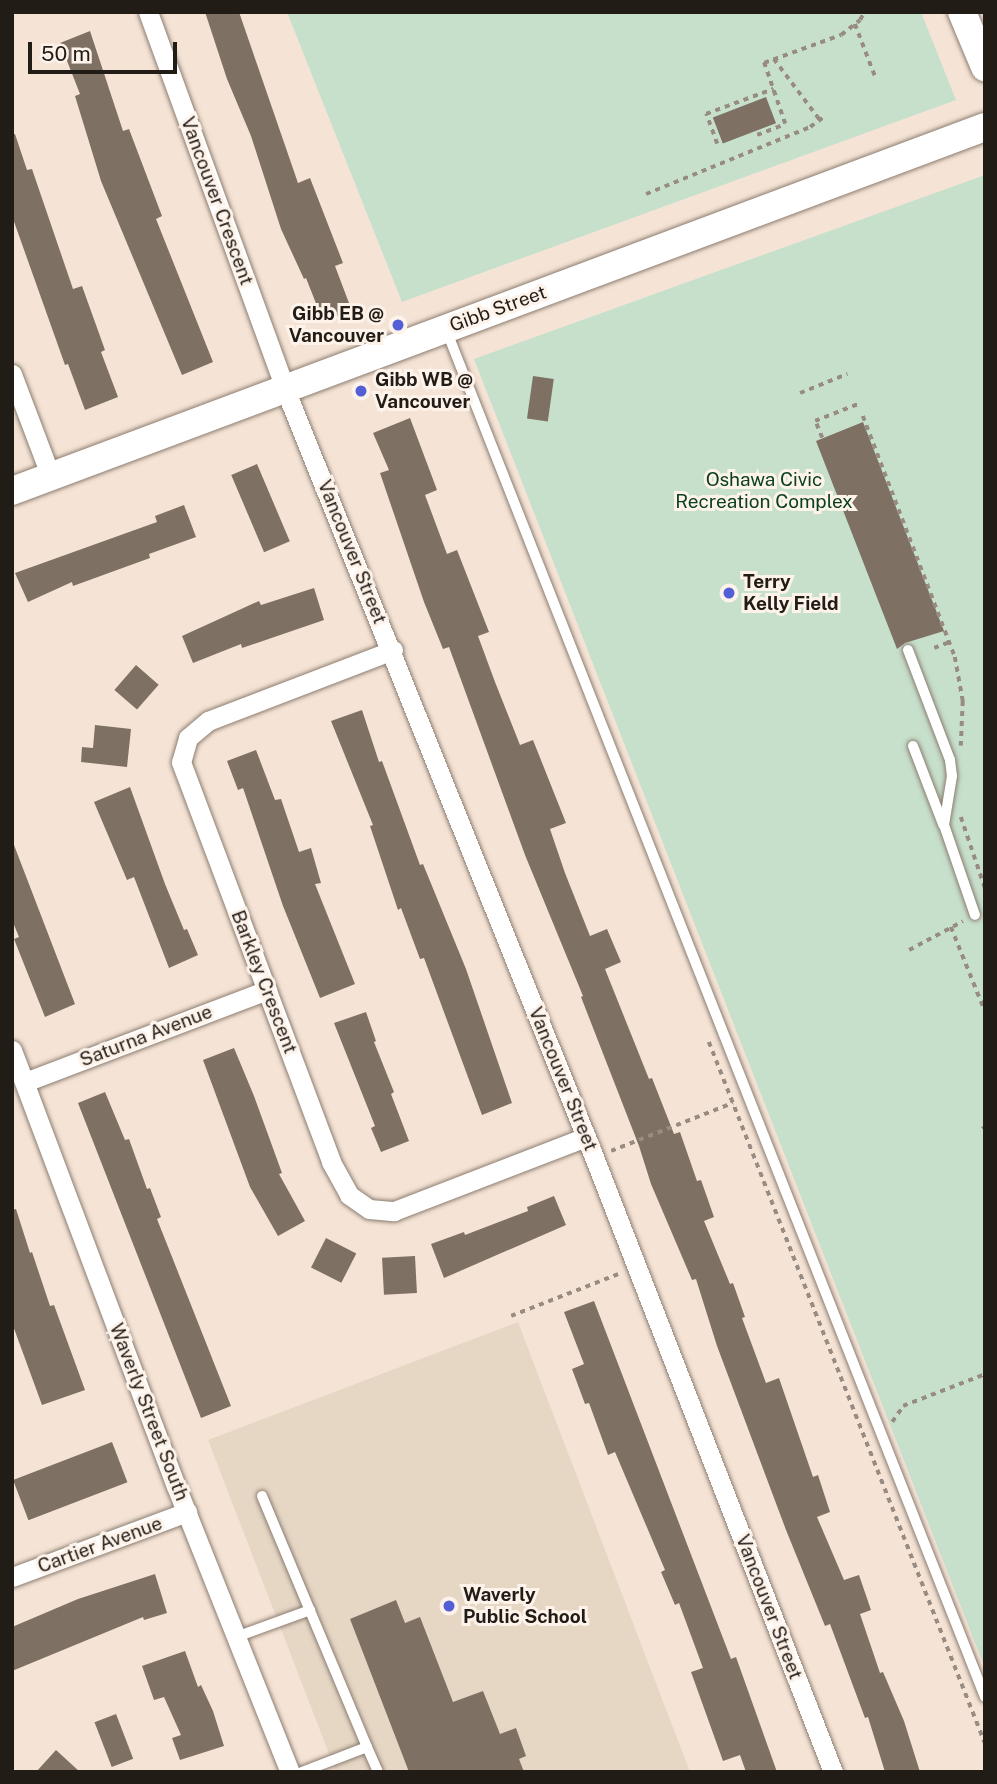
<!DOCTYPE html>
<style>
body{margin:0}
#map{position:relative;width:997px;height:1784px;overflow:hidden;background:#f5e4d6;font-family:"Public Sans",sans-serif}
div>[style]{position:absolute}
[style*='--x']{left:calc(var(--x)*1px);top:calc(var(--y)*1px);width:calc(var(--w)*1px);rotate:calc(var(--a)*1deg)}
.education>*{inset:0;background:#e6d7c5}
.green>*{inset:0;background:#c6e0cc}
.building>*{inset:0;background:#7f7064;transform-origin:0 0}
.path>*{height:3.5px;margin-top:-1.75px;transform-origin:0;background:repeating-linear-gradient(90deg,#988c82 0 5px,transparent 0 10px)}
.roads{filter:drop-shadow(0 0 2px #8c7d70) drop-shadow(0 0 2px #8c7d70)}
.lane>*{height:10px;margin:-5px;padding:0 5px;transform-origin:5px;border-radius:5px;background:#fff}
.street>*{height:19px;margin:-9.5px;padding:0 9.5px;transform-origin:9.5px;border-radius:9.5px;background:#fff}
.secondary>*{height:28px;margin:-14px;padding:0 14px;transform-origin:14px;border-radius:14px;background:#fff}
.dots>*{width:19px;height:19px;translate:-50% -50%;box-sizing:border-box;border:4px solid #fdf3ea;border-radius:50%}
span{translate:-50% -50%;white-space:nowrap;text-align:center;line-height:1.15;-webkit-text-stroke:6px #fdf3ea;paint-order:stroke}
.street-label{font-size:19px;color:#221c17}
.poi-label{font-size:19px;color:#221c17;font-weight:700}
.right{translate:-100% -50%;text-align:right}
.left{translate:0 -50%;text-align:left}
.park-label{font-size:19px;color:#0a4020}
.frame{position:absolute;inset:0;border:14px solid #221c17;pointer-events:none}
.scale{position:absolute;left:28px;top:42px;width:149px;height:32px;box-sizing:border-box;border:4px solid #221c17;border-top:0;padding-left:9px;font-size:21px;line-height:24px;white-space:nowrap;color:#221c17;-webkit-text-stroke:5px #fdf3ea;paint-order:stroke}
</style>
<div id="map">
<div class="education">
<i style="clip-path:polygon(518px 1322px,690px 1772px,336px 1772px,208px 1440px)"></i>
</div>
<div class="green">
<i style="clip-path:polygon(287px 12px,921px 12px,956px 100px,402px 302px)"></i>
<i style="clip-path:polygon(985px 175px,985px 1668px,474px 359px)"></i>
</div>
<div class="building">
<i style="clip-path:polygon(205px 12px,239px 12px,298px 183px,310px 178px,343px 263px,335px 266px,352px 311px,323px 321px,306px 278px,304px 279px,281px 229px,251px 136px,227px 79px)"></i>
<i style="clip-path:polygon(90px 31px,123px 131px,129px 129px,162px 216px,156px 219px,213px 362px,182px 375px,101px 181px,75px 96px,80px 94px,60px 43px)"></i>
<i style="left:766px;top:97px;width:28px;height:57px;rotate:69deg"></i>
<i style="clip-path:polygon(12px 134px,15px 134px,27px 170px,32px 169px,73px 289px,82px 286px,105px 350px,101px 352px,118px 397px,85px 410px,68px 364px,65px 365px,12px 216px)"></i>
<i style="left:533px;top:376px;width:21px;height:43px;rotate:8deg"></i>
<i style="clip-path:polygon(410px 418px,437px 490px,425px 495px,447px 554px,457px 550px,489px 632px,478px 636px,495px 682px,520px 745px,533px 740px,566px 823px,550px 829px,565px 873px,590px 936px,607px 929px,621px 962px,605px 969px,649px 1079px,652px 1078px,674px 1134px,680px 1132px,697px 1181px,701px 1180px,714px 1217px,704px 1221px,730px 1284px,733px 1283px,745px 1317px,742px 1318px,766px 1383px,779px 1378px,813px 1477px,818px 1475px,830px 1512px,817px 1517px,844px 1580px,859px 1575px,871px 1610px,860px 1614px,880px 1673px,883px 1672px,904px 1721px,920px 1772px,885px 1772px,868px 1717px,865px 1718px,830px 1624px,825px 1626px,786px 1530px,717px 1346px,696px 1279px,692px 1280px,651px 1184px,639px 1146px,581px 997px,583px 996px,525px 855px,449px 647px,443px 649px,424px 602px,380px 473px,389px 470px,373px 433px)"></i>
<i style="clip-path:polygon(863px 422px,944px 631px,905px 643px,897px 649px,816px 441px)"></i>
<i style="left:257px;top:464px;width:84px;height:28px;rotate:67deg"></i>
<i style="clip-path:polygon(184px 505px,196px 537px,149px 554px,150px 558px,73px 586px,72px 582px,28px 602px,15px 573px,157px 522px,155px 516px)"></i>
<i style="clip-path:polygon(314px 588px,324px 620px,242px 648px,241px 644px,193px 663px,182px 636px,259px 601px,261px 605px)"></i>
<i style="left:136px;top:665px;width:30px;height:33px;rotate:41deg"></i>
<i style="clip-path:polygon(362px 710px,379px 762px,382px 761px,420px 865px,423px 864px,466px 969px,512px 1103px,482px 1115px,424px 958px,420px 959px,401px 908px,398px 910px,370px 826px,373px 825px,331px 721px)"></i>
<i style="clip-path:polygon(95px 725px,131px 729px,127px 767px,81px 762px,82px 747px,93px 748px)"></i>
<i style="clip-path:polygon(256px 750px,275px 800px,281px 799px,299px 852px,311px 848px,321px 883px,315px 884px,355px 984px,320px 998px,283px 906px,243px 788px,238px 790px,227px 761px)"></i>
<i style="clip-path:polygon(130px 787px,165px 884px,184px 930px,187px 929px,198px 955px,169px 968px,134px 877px,127px 880px,94px 802px)"></i>
<i style="clip-path:polygon(14px 845px,75px 1004px,45px 1017px,14px 939px,19px 937px,12px 920px)"></i>
<i style="clip-path:polygon(366px 1012px,376px 1041px,374px 1042px,394px 1092px,391px 1094px,409px 1141px,381px 1152px,371px 1128px,375px 1126px,334px 1023px)"></i>
<i style="clip-path:polygon(234px 1048px,254px 1096px,282px 1173px,279px 1174px,305px 1221px,278px 1236px,250px 1187px,203px 1060px)"></i>
<i style="clip-path:polygon(105px 1092px,125px 1140px,129px 1139px,147px 1189px,150px 1188px,161px 1217px,157px 1219px,231px 1406px,201px 1418px,78px 1103px)"></i>
<i style="clip-path:polygon(554px 1196px,566px 1225px,444px 1278px,431px 1244px,464px 1232px,465px 1235px,528px 1211px,527px 1207px)"></i>
<i style="clip-path:polygon(16px 1209px,30px 1253px,32px 1252px,50px 1306px,54px 1305px,85px 1390px,42px 1405px,12px 1323px,12px 1210px)"></i>
<i style="left:326px;top:1238px;width:34px;height:33px;rotate:27deg"></i>
<i style="left:415px;top:1256px;width:37px;height:33px;rotate:87deg"></i>
<i style="clip-path:polygon(594px 1301px,731px 1659px,736px 1657px,777px 1772px,746px 1772px,740px 1755px,723px 1761px,691px 1672px,703px 1668px,679px 1603px,675px 1605px,661px 1572px,665px 1570px,615px 1452px,608px 1455px,589px 1403px,585px 1404px,572px 1369px,584px 1364px,564px 1312px)"></i>
<i style="left:112px;top:1442px;width:43px;height:106px;rotate:69deg"></i>
<i style="clip-path:polygon(155px 1574px,167px 1613px,144px 1620px,143px 1617px,12px 1671px,12px 1627px,78px 1599px)"></i>
<i style="clip-path:polygon(396px 1600px,405px 1623px,420px 1617px,453px 1702px,483px 1691px,500px 1734px,516px 1728px,526px 1756px,519px 1759px,524px 1772px,409px 1772px,350px 1619px)"></i>
<i style="clip-path:polygon(185px 1651px,198px 1687px,201px 1685px,213px 1711px,224px 1746px,180px 1760px,172px 1738px,181px 1735px,164px 1697px,154px 1700px,142px 1666px)"></i>
<i style="left:116px;top:1714px;width:48px;height:23px;rotate:69deg"></i>
<i style="clip-path:polygon(56px 1750px,80px 1772px,36px 1772px)"></i>
</div>
<div class="path">
<i style="--x:855;--y:24;--w:56;--a:69"></i>
<i style="--x:774;--y:59;--w:76;--a:53"></i>
<i style="--x:757;--y:135;--w:30;--a:-21"></i>
<i style="--x:785;--y:124;--w:65;--a:-109"></i>
<i style="--x:764;--y:63;--w:82;--a:-20"></i>
<i style="--x:841;--y:35;--w:24;--a:-38"></i>
<i style="--x:860;--y:20;--w:9;--a:-63"></i>
<i style="--x:717;--y:144;--w:32;--a:-110"></i>
<i style="--x:706;--y:114;--w:72;--a:-20.5"></i>
<i style="--x:646;--y:194;--w:177;--a:-22.2"></i>
<i style="--x:810;--y:127;--w:17;--a:-36"></i>
<i style="--x:800;--y:393;--w:51;--a:-22"></i>
<i style="--x:863;--y:416;--w:258;--a:69.1"></i>
<i style="--x:955;--y:657;--w:45;--a:79.7"></i>
<i style="--x:963;--y:701;--w:45;--a:92.5"></i>
<i style="--x:822;--y:438;--w:18;--a:-112"></i>
<i style="--x:815;--y:421;--w:46;--a:-21.6"></i>
<i style="--x:934;--y:648;--w:17;--a:-21"></i>
<i style="--x:961;--y:817;--w:75;--a:71.3"></i>
<i style="--x:951;--y:927;--w:91;--a:68"></i>
<i style="--x:909;--y:950;--w:61;--a:-28.2"></i>
<i style="--x:709;--y:1042;--w:753;--a:68.51"></i>
<i style="--x:982;--y:1129;--w:4;--a:-34"></i>
<i style="--x:611;--y:1151;--w:131;--a:-21.5"></i>
<i style="--x:511;--y:1316;--w:115;--a:-21.4"></i>
<i style="--x:892;--y:1422;--w:19;--a:-55"></i>
<i style="--x:903;--y:1406;--w:88;--a:-21.3"></i>
</div>
<div class="roads">
<div class="lane">
<i style="--x:447;--y:332;--w:1467;--a:68.49"></i>
<i style="--x:908;--y:650;--w:118;--a:69.1"></i>
<i style="--x:950;--y:760;--w:16;--a:83"></i>
<i style="--x:952;--y:776;--w:50;--a:99.3"></i>
<i style="--x:944;--y:825;--w:95;--a:71"></i>
<i style="--x:913;--y:746;--w:84;--a:69"></i>
<i style="--x:262;--y:1496;--w:272;--a:67.3"></i>
<i style="--x:367;--y:1747;--w:70;--a:159"></i>
<i style="--x:236;--y:1637;--w:79;--a:-20"></i>
<i style="--x:367;--y:1747;--w:27;--a:66"></i>
</div>
<div class="street">
<i style="--x:148;--y:12;--w:401;--a:70"></i>
<i style="--x:285;--y:389;--w:828;--a:68.08"></i>
<i style="--x:594;--y:1157;--w:660;--a:68.76"></i>
<i style="--x:12;--y:374;--w:110;--a:69.3"></i>
<i style="--x:393;--y:650;--w:198;--a:159"></i>
<i style="--x:208;--y:721;--w:26;--a:140"></i>
<i style="--x:188;--y:738;--w:25;--a:106"></i>
<i style="--x:181;--y:762;--w:427;--a:69.4"></i>
<i style="--x:331;--y:1162;--w:38;--a:61"></i>
<i style="--x:349;--y:1195;--w:24;--a:35"></i>
<i style="--x:369;--y:1209;--w:25;--a:5"></i>
<i style="--x:394;--y:1211;--w:206;--a:-21.1"></i>
<i style="--x:12;--y:1050;--w:466;--a:69.4"></i>
<i style="--x:176;--y:1486;--w:308;--a:68.3"></i>
<i style="--x:25;--y:1082;--w:259;--a:-20.8"></i>
<i style="--x:12;--y:1577;--w:187;--a:-20.4"></i>
</div>
<div class="secondary">
<i style="--x:962;--y:12;--w:60;--a:67.3"></i>
<i style="--x:12;--y:491;--w:1039;--a:-20.51"></i>
</div>
</div>
<div class="dots">
<i style="left:398px;top:325px;background:#545ed5"></i>
<i style="left:361px;top:391px;background:#545ed5"></i>
<i style="left:729px;top:593px;background:#545ed5"></i>
<i style="left:449px;top:1606px;background:#545ed5"></i>
</div>
<div class="street-label">
<span style="left:217px;top:201px;rotate:70deg">Vancouver Crescent</span>
<span style="left:498px;top:309px;rotate:-20deg">Gibb Street</span>
<span style="left:352px;top:552px;rotate:68deg">Vancouver Street</span>
<span style="left:264px;top:982px;rotate:69deg">Barkley Crescent</span>
<span style="left:146px;top:1036px;rotate:-21deg">Saturna Avenue</span>
<span style="left:563px;top:1079px;rotate:68deg">Vancouver Street</span>
<span style="left:149px;top:1412px;rotate:69deg">Waverly Street South</span>
<span style="left:100px;top:1545px;rotate:-20deg">Cartier Avenue</span>
<span style="left:769px;top:1607px;rotate:69deg">Vancouver Street</span>
</div>
<div class="poi-label">
<span class="right" style="left:384px;top:325px">Gibb EB @<br>Vancouver</span>
<span class="left" style="left:375px;top:391px">Gibb WB @<br>Vancouver</span>
<span class="left" style="left:743px;top:593px">Terry<br>Kelly Field</span>
<span class="left" style="left:463px;top:1606px">Waverly<br>Public School</span>
</div>
<div class="park-label">
<span style="left:764px;top:491px">Oshawa Civic<br>Recreation Complex</span>
</div>
<div class="frame"></div>
<div class="scale">50 m</div>
</div>
